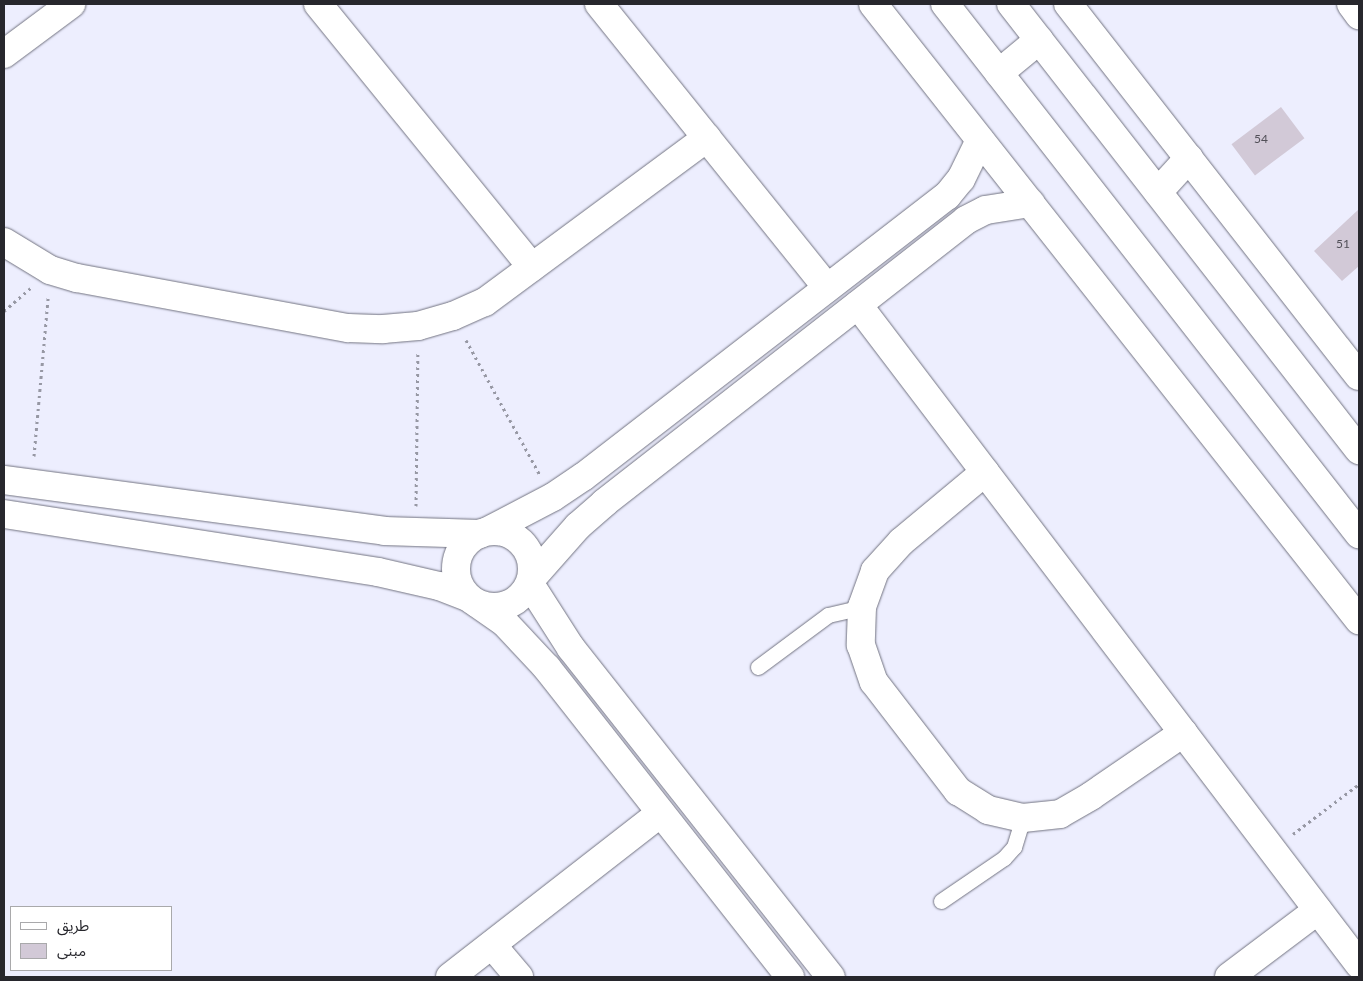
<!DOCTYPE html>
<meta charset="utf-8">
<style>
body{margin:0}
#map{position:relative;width:1363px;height:981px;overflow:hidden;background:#edeefe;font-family:Lato,"Noto Sans Arabic",sans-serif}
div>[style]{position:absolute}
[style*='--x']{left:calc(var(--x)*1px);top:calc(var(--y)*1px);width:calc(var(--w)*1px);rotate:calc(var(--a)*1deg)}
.building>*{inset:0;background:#d2c9d7;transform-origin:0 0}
.path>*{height:3px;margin-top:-1.5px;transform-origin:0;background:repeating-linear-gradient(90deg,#9798a4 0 2.5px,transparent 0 6.5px)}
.roads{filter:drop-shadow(0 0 1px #727381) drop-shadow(0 0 1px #727381)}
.service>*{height:15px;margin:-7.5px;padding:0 7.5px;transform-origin:7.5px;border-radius:7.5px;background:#fff}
.minor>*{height:28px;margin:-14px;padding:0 14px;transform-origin:14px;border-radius:14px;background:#fff}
.minor>.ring{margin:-14px;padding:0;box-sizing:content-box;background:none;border:28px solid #fff;border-radius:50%}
span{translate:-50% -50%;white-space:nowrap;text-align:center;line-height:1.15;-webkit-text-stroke:4px #fff;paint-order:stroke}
.number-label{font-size:12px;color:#525058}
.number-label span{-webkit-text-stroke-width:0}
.frame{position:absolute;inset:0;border:5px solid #27272d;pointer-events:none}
.legend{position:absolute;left:10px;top:906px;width:162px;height:65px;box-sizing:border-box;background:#fff;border:1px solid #a9a9ab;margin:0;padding:6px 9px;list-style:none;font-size:15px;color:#27272d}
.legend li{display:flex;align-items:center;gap:10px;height:25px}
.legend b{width:25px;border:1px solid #a9a9ab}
</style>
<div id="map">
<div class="building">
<i style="left:1281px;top:107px;width:39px;height:62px;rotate:53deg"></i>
<i style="clip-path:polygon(1359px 209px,1359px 266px,1342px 281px,1314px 251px)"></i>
</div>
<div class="path">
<i style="--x:4;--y:311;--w:35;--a:-41"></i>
<i style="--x:466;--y:340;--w:154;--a:61.3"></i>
<i style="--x:34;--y:456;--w:159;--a:-84.9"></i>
<i style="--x:416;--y:506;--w:154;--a:-89.3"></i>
<i style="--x:1293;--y:834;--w:83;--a:-37.1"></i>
</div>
<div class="roads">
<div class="service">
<i style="--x:758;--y:667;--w:87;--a:-36.6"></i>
<i style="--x:828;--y:615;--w:35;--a:-13"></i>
<i style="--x:941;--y:901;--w:76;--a:-34.3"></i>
<i style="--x:1004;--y:858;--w:15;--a:-48"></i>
<i style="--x:1014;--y:847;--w:30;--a:-73"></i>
</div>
<div class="minor">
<i style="--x:318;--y:4;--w:339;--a:50.9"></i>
<i style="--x:599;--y:4;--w:364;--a:51.2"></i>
<i style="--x:873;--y:4;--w:785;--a:51.73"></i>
<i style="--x:945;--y:4;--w:673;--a:52.01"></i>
<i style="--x:1011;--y:4;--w:566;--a:52.04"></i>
<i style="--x:1068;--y:4;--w:472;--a:52"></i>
<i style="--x:1351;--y:4;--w:14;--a:54"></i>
<i style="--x:4;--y:54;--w:84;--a:-36.7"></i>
<i style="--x:999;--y:73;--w:52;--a:-39.5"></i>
<i style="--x:1158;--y:192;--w:46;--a:-47.6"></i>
<i style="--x:4;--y:242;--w:54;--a:31.3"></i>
<i style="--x:50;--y:270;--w:28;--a:17"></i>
<i style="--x:77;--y:278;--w:276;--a:10.5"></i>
<i style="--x:348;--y:328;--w:35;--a:2"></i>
<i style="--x:383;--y:329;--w:35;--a:-5"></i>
<i style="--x:418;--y:326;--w:36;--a:-16"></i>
<i style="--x:453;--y:316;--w:35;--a:-24"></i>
<i style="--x:485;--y:302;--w:276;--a:-36.5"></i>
<i style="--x:858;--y:305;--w:828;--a:52.76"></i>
<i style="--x:985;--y:472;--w:109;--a:140.2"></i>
<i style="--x:901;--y:542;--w:39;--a:132"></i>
<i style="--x:875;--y:571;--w:38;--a:110"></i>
<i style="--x:862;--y:607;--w:38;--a:92"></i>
<i style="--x:861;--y:645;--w:39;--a:71"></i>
<i style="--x:874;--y:682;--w:138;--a:52.4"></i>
<i style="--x:958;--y:791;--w:36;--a:32"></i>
<i style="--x:988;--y:810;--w:36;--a:13"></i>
<i style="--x:1023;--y:818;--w:37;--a:-6"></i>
<i style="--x:1060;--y:814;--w:36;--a:-30"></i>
<i style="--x:1091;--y:796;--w:112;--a:-34.4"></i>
<i style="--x:4;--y:480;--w:383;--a:7.6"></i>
<i style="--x:384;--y:531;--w:96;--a:1.8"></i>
<i style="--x:4;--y:514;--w:378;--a:8.8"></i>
<i style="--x:378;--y:572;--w:63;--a:12.9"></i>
<i style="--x:439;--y:586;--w:31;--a:21"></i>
<i style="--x:488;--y:531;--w:73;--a:-27.6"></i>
<i style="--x:553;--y:497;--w:36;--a:-34"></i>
<i style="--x:583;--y:477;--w:460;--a:-37.7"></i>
<i style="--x:947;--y:196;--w:22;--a:-51"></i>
<i style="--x:961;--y:179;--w:43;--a:-64"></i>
<i class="ring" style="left:456px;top:531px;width:48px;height:48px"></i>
<i style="--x:532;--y:578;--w:69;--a:-48.5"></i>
<i style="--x:578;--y:526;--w:35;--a:-41"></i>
<i style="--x:604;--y:503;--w:459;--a:-38"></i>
<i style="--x:966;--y:220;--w:22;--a:-27"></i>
<i style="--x:986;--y:210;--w:45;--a:-9"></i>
<i style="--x:530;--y:584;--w:76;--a:57.4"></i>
<i style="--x:571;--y:648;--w:419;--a:51.7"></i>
<i style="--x:478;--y:604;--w:32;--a:35"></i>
<i style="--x:504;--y:622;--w:63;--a:46.9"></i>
<i style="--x:547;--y:668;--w:393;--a:51.8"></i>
<i style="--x:492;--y:945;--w:42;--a:49.8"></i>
<i style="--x:450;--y:977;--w:267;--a:-37.9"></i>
<i style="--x:1229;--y:977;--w:111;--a:-37"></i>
</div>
</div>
<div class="number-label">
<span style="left:1261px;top:139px">54</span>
<span style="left:1343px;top:244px">51</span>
</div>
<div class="frame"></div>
<ul class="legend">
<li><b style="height:6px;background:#fff"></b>طريق</li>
<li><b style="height:14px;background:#d2c9d7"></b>مبنى</li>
</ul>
</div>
